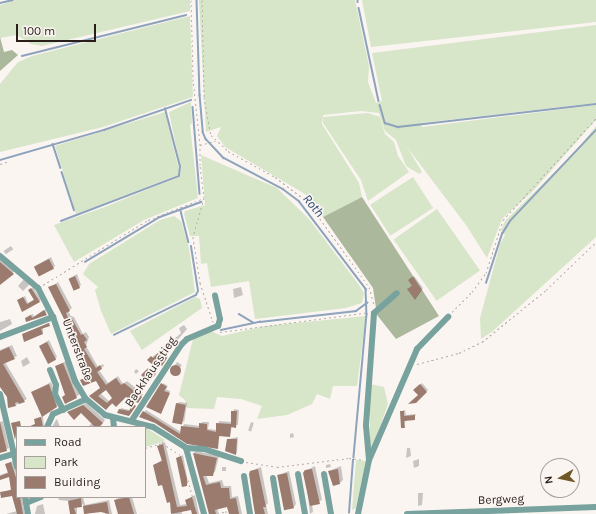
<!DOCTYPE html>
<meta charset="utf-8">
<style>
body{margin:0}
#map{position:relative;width:596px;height:514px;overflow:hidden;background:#fbf5f2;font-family:Karla,sans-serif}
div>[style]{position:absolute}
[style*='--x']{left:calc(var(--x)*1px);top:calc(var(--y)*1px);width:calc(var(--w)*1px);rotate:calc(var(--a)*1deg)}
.green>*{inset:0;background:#d7e5c8;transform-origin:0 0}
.forest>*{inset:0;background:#abb89b}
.shadow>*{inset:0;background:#0003;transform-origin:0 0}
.stream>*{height:1.5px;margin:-0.75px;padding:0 0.75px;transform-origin:0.75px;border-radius:0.75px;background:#8da3bc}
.building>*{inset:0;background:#9a7b6d;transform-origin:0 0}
.round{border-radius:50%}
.path>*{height:1px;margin-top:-0.5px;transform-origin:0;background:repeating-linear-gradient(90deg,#b5aeaa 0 2px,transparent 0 5px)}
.minor>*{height:6px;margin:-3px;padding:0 3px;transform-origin:3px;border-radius:3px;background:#78a29d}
span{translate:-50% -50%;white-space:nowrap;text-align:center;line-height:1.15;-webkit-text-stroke:3px #fbf5f2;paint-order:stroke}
.street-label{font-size:12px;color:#291e1a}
.water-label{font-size:13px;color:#294c70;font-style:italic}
.legend{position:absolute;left:16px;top:426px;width:130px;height:72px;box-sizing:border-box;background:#fbf5f2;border:1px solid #a79f9c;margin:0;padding:5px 7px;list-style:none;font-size:12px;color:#291e1a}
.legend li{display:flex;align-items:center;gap:8px;height:20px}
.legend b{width:20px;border:1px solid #a79f9c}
.north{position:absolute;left:540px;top:458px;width:40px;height:40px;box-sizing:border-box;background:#fbf5f2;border:1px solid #a79f9c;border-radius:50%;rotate:261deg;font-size:11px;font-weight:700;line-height:16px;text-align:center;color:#291e1a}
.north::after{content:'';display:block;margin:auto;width:14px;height:18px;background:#705728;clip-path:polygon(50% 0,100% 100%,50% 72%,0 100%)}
.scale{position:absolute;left:16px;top:24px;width:80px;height:18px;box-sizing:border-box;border:2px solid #291e1a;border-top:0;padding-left:5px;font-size:12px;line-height:14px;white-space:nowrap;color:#291e1a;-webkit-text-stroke:3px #fbf5f2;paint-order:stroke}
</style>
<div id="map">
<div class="green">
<i style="clip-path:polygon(16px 0,190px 0,190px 11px,42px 46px,31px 44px,17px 35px,0 38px,0 5px)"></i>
<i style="clip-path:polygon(199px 0,355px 0,369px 66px,368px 82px,376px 103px,382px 101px,372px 53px,596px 25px,596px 103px,421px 123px,422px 127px,596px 105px,596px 120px,532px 192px,502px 219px,487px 258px,466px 225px,407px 147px,422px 172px,419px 174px,406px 166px,396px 140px,385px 131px,379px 113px,361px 111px,323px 115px,322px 124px,359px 183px,362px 197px,323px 217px,305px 194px,225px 147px,217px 136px,221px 127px,206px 132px)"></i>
<i style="clip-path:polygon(362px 0,596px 0,596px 22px,371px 47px)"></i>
<i style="clip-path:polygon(190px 16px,193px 97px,103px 127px,0 152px,0 84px,18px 62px,32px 56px)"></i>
<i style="clip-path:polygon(191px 102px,192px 123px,190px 125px,198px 198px,144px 220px,74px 262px,54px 225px,105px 207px,180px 176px,181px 170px,169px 112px)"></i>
<i style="clip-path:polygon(165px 112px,180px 174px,76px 214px,55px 146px)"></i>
<i style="clip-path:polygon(368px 113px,380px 117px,385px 134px,394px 142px,398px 156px,409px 172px,368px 201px,361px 180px,323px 123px,323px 117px)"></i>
<i style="clip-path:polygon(596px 126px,596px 237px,493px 331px,481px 339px,480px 318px,500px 244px,505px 235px,501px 230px,505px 221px,575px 152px)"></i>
<i style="clip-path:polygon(201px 155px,277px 188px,309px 219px,359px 285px,364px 293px,362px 303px,346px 308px,255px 319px,249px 281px,211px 287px,207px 263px,201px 264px,199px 236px,190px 236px,184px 214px,185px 211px,205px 205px)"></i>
<i style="left:413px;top:177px;width:37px;height:51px;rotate:57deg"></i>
<i style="left:437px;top:209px;width:75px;height:53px;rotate:55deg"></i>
<i style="clip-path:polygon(174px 216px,181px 221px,189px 248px,195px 292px,111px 334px,101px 311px,95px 290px,98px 287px,83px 274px,89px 264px,160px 220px)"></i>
<i style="clip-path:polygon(195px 297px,200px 299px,202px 308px,142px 350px,130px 331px)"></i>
<i style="clip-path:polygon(366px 316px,357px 386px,333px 386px,330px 399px,317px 394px,312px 404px,287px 415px,257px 419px,262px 406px,241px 399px,217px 397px,214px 409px,187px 408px,185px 400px,179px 395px,193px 339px,211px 331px,222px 336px,265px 326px)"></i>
<i style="clip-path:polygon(370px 384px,384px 387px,388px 404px,370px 454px)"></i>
<i style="clip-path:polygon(145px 427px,165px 440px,163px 442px,145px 447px)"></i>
<i style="clip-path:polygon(356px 460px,366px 461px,356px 508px,352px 510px)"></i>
</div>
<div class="forest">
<i style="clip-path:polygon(0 37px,4px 52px,12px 50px,18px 55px,0 71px)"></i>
<i style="clip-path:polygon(362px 197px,439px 316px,396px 339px,377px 315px,373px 288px,323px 217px)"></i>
</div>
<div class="shadow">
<i style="left:11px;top:246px;width:4px;height:9px;rotate:56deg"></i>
<i style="clip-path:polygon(0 257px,16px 270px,0 283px)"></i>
<i style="clip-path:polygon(51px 257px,55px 266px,53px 268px,35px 266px)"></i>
<i style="clip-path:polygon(77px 274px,81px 285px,79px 287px,69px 279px)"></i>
<i style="clip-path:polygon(414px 276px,423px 288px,417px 297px,410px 287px,413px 285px,411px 278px)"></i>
<i style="clip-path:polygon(24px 279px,30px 284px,23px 291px,18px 286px)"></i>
<i style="clip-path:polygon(evenodd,58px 282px,72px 308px,68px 311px,71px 316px,74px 317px,83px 334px,86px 332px,89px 337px,86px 346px,98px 367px,103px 364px,104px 366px,99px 370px,108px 383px,118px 376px,123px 384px,127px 381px,143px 394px,140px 400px,126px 396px,106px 408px,91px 396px,101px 388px,96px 380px,81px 380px,86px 377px,82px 355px,68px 334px,74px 330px,71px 323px,67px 324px,50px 288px,58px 282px,107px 389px,114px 398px,110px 402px,100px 393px,107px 389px)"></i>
<i style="clip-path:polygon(33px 287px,41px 300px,23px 310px,18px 300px,25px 296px,28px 303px,35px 299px,30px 290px)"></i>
<i style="clip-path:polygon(241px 287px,243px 295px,234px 298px,233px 289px)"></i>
<i style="clip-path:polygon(46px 309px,46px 314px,27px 321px,28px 316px,33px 314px,34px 317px)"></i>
<i style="clip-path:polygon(10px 319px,12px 324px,0 331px,0 322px)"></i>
<i style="clip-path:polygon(51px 322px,43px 328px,43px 334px,23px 334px)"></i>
<i style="clip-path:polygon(184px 325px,187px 329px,175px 343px,173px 340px,181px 333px,179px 328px)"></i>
<i style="clip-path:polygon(49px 340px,57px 357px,55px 359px,41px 345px)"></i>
<i style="clip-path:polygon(12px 345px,17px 356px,5px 362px,27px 399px,16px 405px,0 383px,0 350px)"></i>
<i style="clip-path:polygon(162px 350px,168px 356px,165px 361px,148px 360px)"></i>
<i style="clip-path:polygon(27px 357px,30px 363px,23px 367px,21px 361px)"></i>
<i style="clip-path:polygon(68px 360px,81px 393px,76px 397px,66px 394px,56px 366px)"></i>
<i style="clip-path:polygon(177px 362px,182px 365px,174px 375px,170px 372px)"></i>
<i style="clip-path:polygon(151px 367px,157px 372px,144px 385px,146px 378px,143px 375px)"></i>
<i style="clip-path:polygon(136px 369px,139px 371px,136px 374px,134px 372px)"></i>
<i style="clip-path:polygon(51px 382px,58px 405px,56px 407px,32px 392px)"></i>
<i style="clip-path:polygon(163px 383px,168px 386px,165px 389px,170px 391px,162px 411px)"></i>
<i style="clip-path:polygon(422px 383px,428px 390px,415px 402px,419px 395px,414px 390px)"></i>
<i style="clip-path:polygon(179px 402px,187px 403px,184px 423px,177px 404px)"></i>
<i style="clip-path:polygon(86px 403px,105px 420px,100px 427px,88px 427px,92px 423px,81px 412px,69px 412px)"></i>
<i style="clip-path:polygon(135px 404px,130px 414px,119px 413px,121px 408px,130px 410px)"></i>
<i style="clip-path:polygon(234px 409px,239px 410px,238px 425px,232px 426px,230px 436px,220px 435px,217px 448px,188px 443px,144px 412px,146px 410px,181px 432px,184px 424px,200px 426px,202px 422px,209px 422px,208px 429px,217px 430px,219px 421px,232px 422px)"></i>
<i style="clip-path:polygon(403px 410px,405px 410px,406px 415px,416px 414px,414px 419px,406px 420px,404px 427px)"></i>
<i style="clip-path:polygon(43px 416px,44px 427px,30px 427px,36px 423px,37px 418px)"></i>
<i style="clip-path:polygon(57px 419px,60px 427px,52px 427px,56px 420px)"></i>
<i style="clip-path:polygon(3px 421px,9px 448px,0 452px,0 422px)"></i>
<i style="clip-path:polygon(20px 421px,20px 427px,17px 427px,17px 443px,12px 423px)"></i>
<i style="left:251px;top:422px;width:3px;height:9px;rotate:18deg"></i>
<i style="clip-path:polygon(293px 433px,294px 437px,290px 438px,290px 434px)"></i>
<i style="clip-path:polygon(238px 437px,237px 452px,236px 454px,228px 439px)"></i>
<i style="clip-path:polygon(165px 442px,180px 505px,187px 504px,186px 500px,195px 495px,199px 514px,193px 514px,192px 509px,181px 510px,182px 514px,173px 514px,170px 501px,154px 465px,162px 460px,158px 446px)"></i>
<i style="clip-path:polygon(407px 448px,410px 448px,411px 456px,406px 458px)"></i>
<i style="clip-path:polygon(196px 451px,219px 456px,215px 472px,206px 475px,209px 483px,222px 480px,224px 486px,231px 486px,232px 497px,238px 496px,242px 514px,230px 514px,228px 506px,217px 508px,219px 514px,209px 514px,194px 453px)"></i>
<i style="clip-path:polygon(183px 455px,188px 483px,186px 485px,177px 458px)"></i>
<i style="clip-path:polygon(419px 459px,419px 466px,414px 468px,413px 461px)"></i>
<i style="clip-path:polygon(13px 461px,17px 469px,17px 497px,22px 497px,25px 514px,6px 514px,17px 511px,13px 494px,1px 493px,12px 489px,10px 476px,0 479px,0 475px,9px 472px,6px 464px)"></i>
<i style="clip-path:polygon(330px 464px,331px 467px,326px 468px,326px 465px)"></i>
<i style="clip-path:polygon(315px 466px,322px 500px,312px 504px,313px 512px,310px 514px,305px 471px)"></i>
<i style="clip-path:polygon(341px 466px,343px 480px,340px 483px,329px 471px)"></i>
<i style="left:222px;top:467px;width:4px;height:4px"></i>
<i style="clip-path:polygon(261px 467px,268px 503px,266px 505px,268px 514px,256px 514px,251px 471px)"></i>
<i style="clip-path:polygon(289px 471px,296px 504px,293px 508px,278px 475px)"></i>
<i style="clip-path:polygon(418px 493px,423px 493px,422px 505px,418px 506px)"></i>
<i style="clip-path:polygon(58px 497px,83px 497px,85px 505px,109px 500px,112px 514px,105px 514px,104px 510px,85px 514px,83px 504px,77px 507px,77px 514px,72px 514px,69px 501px,59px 500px)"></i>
<i style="clip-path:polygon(120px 497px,132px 497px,137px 514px,119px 514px,115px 500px)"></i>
<i style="clip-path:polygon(43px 504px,45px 514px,35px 514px,37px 506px)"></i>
</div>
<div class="stream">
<i style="--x:197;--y:0;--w:95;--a:88.2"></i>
<i style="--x:200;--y:95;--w:37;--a:85"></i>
<i style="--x:203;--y:132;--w:8;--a:67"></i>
<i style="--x:206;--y:139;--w:26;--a:47"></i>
<i style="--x:224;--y:158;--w:67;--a:27.7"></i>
<i style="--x:283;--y:189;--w:20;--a:37"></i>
<i style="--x:299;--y:201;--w:111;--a:52.7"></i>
<i style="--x:366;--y:289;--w:25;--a:88"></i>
<i style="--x:367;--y:314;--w:144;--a:95.2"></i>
<i style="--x:358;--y:0;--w:2;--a:90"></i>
<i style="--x:0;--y:3;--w:13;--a:-13"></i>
<i style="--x:359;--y:8;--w:95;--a:77.9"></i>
<i style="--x:22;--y:56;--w:169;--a:-14"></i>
<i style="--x:380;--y:105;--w:19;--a:74"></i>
<i style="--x:385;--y:123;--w:14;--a:17"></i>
<i style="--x:398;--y:127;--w:199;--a:-6.6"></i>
<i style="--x:193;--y:107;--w:87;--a:85.4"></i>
<i style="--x:53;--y:144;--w:25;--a:72"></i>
<i style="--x:0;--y:160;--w:108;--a:-16.1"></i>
<i style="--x:104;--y:130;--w:92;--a:-19"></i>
<i style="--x:62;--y:172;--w:40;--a:72"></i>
<i style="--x:181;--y:211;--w:32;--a:76"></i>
<i style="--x:61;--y:221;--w:126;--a:-20.9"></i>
<i style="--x:179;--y:176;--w:9;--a:-84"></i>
<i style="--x:180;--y:167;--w:60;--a:-104.5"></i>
<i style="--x:85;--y:262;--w:87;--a:-31"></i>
<i style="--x:160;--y:217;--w:44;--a:-20.1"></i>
<i style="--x:486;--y:283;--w:52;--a:-71.9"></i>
<i style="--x:502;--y:234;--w:15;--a:-58"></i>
<i style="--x:510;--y:221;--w:125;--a:-46.6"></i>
<i style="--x:239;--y:314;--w:17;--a:31"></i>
<i style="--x:221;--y:330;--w:40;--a:-12"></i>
<i style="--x:260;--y:322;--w:97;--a:-6.5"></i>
<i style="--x:356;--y:311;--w:14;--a:-36"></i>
<i style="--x:114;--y:335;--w:91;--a:-26"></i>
<i style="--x:196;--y:295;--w:4;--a:-63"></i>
<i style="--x:198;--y:291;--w:45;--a:-99"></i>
<i style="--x:349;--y:513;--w:53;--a:-85.7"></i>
</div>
<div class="building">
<i style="left:49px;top:259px;width:11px;height:17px;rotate:63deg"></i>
<i style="clip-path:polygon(0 262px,14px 274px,0 285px)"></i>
<i style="left:75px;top:276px;width:13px;height:7px;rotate:67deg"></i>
<i style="clip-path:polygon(412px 277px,422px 290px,415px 300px,407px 289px,412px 286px,408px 280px)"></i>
<i style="clip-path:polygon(evenodd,56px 284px,70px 311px,66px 313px,68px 318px,72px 319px,81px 335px,83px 334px,87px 340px,84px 342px,87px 347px,84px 349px,96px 368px,100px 365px,102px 369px,97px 372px,106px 385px,116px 378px,121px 385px,124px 383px,142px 397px,138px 403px,126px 397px,116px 407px,112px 403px,106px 410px,89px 396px,100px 388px,96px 381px,83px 386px,80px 380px,85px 378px,78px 365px,81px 363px,78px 357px,81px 355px,66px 334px,73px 331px,71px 324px,67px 325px,48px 287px,56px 284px,106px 390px,112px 398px,107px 403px,98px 396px,106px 390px)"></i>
<i style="clip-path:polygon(31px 288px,40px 302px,22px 312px,17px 300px,23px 297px,27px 304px,34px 300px,28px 290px)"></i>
<i style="clip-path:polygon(44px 310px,47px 315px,26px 322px,25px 318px,31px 315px,32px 318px)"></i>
<i style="clip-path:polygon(49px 323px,50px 326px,41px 329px,43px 334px,24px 342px,22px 334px)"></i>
<i style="left:47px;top:342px;width:20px;height:9px;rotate:63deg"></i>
<i style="clip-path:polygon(9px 347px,15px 359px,3px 364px,25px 402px,19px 404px,18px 402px,15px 403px,16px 406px,8px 408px,7px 397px,0 387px,0 351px)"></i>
<i style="clip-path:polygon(160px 351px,167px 358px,162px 366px,157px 361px,154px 366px,147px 360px,151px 356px,153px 358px)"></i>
<i style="clip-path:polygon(63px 363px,77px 398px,65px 404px,62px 397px,65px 395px,55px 366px)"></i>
<i class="round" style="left:169.5px;top:364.5px;width:11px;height:11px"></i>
<i style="clip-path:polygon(148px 368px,156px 374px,144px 387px,140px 383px,144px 378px,141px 375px)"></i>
<i style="clip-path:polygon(161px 383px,167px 387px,164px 391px,170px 393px,161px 414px,146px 407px)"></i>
<i style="clip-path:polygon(49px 384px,57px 407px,42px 417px,31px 392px)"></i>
<i style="clip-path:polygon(420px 384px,427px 392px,416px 403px,408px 404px,418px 395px,413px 390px)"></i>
<i style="left:176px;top:403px;width:10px;height:20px;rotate:11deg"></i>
<i style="clip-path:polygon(133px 404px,136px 406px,129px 416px,117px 413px,119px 409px,129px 411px)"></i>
<i style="clip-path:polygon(83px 405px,103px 423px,99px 427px,95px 427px,81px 413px,74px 420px,67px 412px)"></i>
<i style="clip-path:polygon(143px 411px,180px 434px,181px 426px,199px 428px,199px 423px,207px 424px,207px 430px,216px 432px,216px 423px,231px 424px,231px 411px,237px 411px,236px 428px,231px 427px,230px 437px,219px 436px,218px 449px,187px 444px,155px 423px,139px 417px)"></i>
<i style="clip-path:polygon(400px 411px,404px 411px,404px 416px,415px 415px,415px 420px,404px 421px,405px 428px,401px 428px)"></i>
<i style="clip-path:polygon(41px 417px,43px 427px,28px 427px,35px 424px,34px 419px)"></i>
<i style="clip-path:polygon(20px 421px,21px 427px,17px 427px,15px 440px,11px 423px)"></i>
<i style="clip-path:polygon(0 422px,7px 451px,0 453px)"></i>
<i style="clip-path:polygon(227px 439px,237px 439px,236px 455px,225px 451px)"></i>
<i style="clip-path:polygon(163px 444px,177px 507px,187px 506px,185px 500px,192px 497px,197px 514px,192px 514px,191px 510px,171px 514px,170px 502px,167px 503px,162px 485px,158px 486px,153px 465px,162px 461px,157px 446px)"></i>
<i style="clip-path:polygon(193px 453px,217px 458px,213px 476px,203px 476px,206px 485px,220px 482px,221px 488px,229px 488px,230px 499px,236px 498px,239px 514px,229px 514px,227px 507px,215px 510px,216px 514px,209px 514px)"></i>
<i style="clip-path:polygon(181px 456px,187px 479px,187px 486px,182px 487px,176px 458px)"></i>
<i style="clip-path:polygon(11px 462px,17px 481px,17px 497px,20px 497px,23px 514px,17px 514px,12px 496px,1px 498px,0 492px,11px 490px,9px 477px,0 480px,0 476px,8px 473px,5px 464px)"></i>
<i style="clip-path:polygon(258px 469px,266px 507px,263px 507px,265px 514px,255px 514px,253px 502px,249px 474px,250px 471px)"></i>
<i style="clip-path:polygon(312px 469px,320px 504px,310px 506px,303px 473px,305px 470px)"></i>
<i style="clip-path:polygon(338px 469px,340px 484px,333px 486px,328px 471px)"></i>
<i style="left:287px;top:473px;width:36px;height:10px;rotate:79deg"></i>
<i style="clip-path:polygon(129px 497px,134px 514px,118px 514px,114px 500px)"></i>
<i style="clip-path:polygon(81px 498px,82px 507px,74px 508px,76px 514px,70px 514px,68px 501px)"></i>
<i style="clip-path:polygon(107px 502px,109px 514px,101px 512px,84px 514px,83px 506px)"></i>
</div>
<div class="path">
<i style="--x:191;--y:0;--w:79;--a:88.5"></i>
<i style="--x:193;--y:79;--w:66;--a:83.9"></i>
<i style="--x:202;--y:0;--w:97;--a:88.8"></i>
<i style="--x:204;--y:97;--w:39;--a:80"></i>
<i style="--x:211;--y:135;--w:23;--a:43"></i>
<i style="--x:228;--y:151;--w:54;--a:29"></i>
<i style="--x:275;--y:177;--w:41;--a:37.1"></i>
<i style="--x:308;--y:202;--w:105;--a:54.3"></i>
<i style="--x:369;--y:287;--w:19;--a:74"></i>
<i style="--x:0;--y:164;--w:9;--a:-18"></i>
<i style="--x:204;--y:198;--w:41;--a:105.8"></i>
<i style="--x:193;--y:237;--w:47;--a:81.3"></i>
<i style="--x:200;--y:283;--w:41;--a:71.6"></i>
<i style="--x:43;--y:285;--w:123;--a:-31.8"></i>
<i style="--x:148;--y:220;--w:60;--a:-21.4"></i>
<i style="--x:204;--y:198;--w:33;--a:-97"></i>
<i style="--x:200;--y:165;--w:20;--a:-90"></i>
<i style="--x:200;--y:145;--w:16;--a:-15"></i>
<i style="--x:452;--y:312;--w:28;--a:-45"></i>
<i style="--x:472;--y:292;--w:24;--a:-54"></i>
<i style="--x:486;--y:273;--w:56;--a:-72.2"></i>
<i style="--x:503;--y:220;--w:138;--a:-47.6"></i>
<i style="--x:220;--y:332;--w:150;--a:-7.6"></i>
<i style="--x:417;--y:364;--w:43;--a:-14.7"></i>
<i style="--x:459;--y:353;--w:25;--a:-26"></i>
<i style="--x:482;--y:342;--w:82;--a:-39.1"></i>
<i style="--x:546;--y:290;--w:69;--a:-43.8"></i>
<i style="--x:162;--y:443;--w:24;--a:33"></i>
<i style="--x:145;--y:448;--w:18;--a:-16"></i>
<i style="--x:162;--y:443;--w:4;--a:-56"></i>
<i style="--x:246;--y:462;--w:31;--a:9"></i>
<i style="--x:277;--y:467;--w:73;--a:-7.1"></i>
<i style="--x:349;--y:458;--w:15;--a:8"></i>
<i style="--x:188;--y:480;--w:35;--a:75"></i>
<i style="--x:225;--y:506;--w:5;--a:79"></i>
<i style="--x:217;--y:514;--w:9;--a:-18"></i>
<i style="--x:226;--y:511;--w:3;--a:90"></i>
</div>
<div class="minor">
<i style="--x:0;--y:256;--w:50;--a:40.1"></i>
<i style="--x:38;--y:288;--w:33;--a:63"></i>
<i style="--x:53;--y:317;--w:68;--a:71"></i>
<i style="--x:75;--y:381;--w:21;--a:59"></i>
<i style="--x:86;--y:399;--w:25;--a:40"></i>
<i style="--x:105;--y:415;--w:49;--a:14"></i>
<i style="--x:153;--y:427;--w:39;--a:32"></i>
<i style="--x:186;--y:448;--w:68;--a:74.7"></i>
<i style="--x:0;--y:337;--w:57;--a:-20.7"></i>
<i style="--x:50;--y:370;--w:16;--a:68"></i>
<i style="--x:56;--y:385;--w:9;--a:96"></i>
<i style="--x:55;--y:394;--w:18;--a:63"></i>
<i style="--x:0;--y:394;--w:75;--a:76.9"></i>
<i style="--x:113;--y:418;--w:9;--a:84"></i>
<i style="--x:132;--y:420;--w:90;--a:-56.8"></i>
<i style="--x:181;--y:345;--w:8;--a:-45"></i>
<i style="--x:187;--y:339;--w:34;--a:-23"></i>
<i style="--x:218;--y:326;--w:7;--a:-74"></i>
<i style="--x:220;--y:319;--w:24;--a:-102"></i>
<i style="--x:47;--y:427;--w:14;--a:-65"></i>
<i style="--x:53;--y:414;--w:36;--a:-24"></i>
<i style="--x:186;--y:448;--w:18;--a:3"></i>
<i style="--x:204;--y:449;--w:39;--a:18"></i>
<i style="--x:0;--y:458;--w:17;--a:-17"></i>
<i style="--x:369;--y:460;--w:121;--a:-66.6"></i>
<i style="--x:417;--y:349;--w:45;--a:-45.9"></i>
<i style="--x:298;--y:474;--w:41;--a:80.1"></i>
<i style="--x:324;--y:474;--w:41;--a:80.1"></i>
<i style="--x:244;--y:476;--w:38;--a:81"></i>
<i style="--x:273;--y:478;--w:36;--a:81"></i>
<i style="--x:25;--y:497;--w:17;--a:80"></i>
<i style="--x:26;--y:503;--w:16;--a:-22"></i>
<i style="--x:358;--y:514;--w:55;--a:-78.5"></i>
<i style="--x:369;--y:460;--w:35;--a:-95"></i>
<i style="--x:366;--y:425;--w:112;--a:-85.9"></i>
<i style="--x:374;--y:313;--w:30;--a:-41"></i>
<i style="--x:407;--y:514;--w:189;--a:-2.1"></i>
</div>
<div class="street-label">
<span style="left:77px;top:350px;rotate:69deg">Unterstraße</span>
<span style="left:151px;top:372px;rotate:-56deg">Backhausstieg</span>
<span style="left:501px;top:500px;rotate:-2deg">Bergweg</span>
</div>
<div class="water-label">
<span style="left:313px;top:206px;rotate:50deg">Roth</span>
</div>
<ul class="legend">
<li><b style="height:5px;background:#78a29d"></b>Road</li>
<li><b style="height:11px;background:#d7e5c8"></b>Park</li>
<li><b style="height:11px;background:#9a7b6d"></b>Building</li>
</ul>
<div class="north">N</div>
<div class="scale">100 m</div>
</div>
